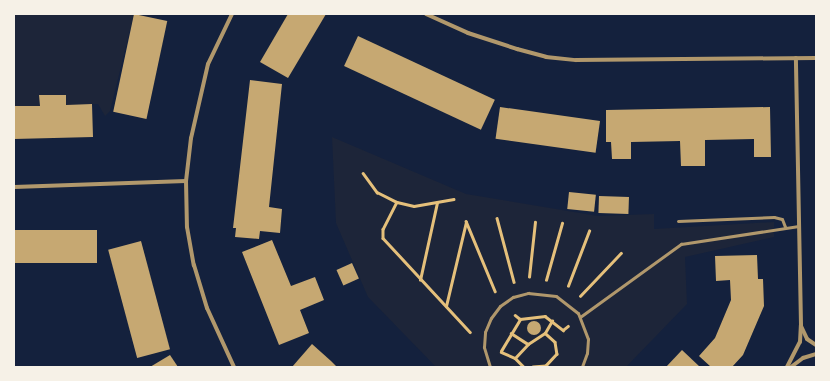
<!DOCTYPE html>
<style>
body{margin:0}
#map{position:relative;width:830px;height:381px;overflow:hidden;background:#14213d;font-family:Poppins,sans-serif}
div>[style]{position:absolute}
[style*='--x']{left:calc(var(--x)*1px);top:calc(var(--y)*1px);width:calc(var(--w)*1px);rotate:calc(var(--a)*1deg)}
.green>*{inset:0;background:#1d2539}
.building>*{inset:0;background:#c6a872;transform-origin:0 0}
.round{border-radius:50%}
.path>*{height:2.5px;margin:-1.25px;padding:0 1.25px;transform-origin:1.25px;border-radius:1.25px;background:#e5c07b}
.service>*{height:3px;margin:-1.5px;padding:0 1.5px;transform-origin:1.5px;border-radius:1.5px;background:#b1986c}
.minor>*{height:4px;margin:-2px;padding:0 2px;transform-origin:2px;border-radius:2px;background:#b1986c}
span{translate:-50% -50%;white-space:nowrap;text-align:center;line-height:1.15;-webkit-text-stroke:4px #f6f1e7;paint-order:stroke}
.frame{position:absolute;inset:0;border:15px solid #f6f1e7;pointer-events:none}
</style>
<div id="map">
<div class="green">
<i style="clip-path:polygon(14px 14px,134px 14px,110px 111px,105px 116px,98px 104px,66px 105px,66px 95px,40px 95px,40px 106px,14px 106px)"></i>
<i style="clip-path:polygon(332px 137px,466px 194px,598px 216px,654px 214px,654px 229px,774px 222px,774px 237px,685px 257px,687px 304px,626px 367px,436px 367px,368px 297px,336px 223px)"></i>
</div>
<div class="building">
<i style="left:134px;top:14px;width:34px;height:100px;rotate:12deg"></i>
<i style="clip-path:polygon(288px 14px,326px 14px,288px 78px,260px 62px)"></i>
<i style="left:358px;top:36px;width:151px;height:33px;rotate:25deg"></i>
<i style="clip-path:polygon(250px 80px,282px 84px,269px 207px,282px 209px,280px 233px,260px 231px,259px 239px,235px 237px,236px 228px,233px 228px)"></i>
<i style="clip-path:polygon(39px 95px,66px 95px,66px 105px,92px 104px,93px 137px,14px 139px,14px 106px,40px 106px)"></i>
<i style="left:500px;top:107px;width:101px;height:32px;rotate:8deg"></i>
<i style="clip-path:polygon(770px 107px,771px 157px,754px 157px,754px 139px,705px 140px,705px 166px,681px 166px,680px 141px,631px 142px,631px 159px,612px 159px,611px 142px,606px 142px,606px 110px)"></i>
<i style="left:569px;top:192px;width:27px;height:17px;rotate:6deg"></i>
<i style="left:599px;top:196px;width:30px;height:17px;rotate:2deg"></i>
<i style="left:97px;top:230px;width:33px;height:83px;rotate:90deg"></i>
<i style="clip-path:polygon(272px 240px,291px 286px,315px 277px,324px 300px,300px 310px,309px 333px,279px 345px,242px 252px)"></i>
<i style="left:141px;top:241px;width:112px;height:34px;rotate:75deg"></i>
<i style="clip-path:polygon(757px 255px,758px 279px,763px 279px,764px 306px,743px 355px,732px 367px,711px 367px,699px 356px,715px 338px,731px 300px,730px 280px,716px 281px,715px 256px)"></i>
<i style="left:352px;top:263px;width:17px;height:17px;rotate:66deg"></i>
<i class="round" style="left:527px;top:321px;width:14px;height:14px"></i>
<i style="clip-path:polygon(312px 344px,331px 361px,337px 367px,292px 367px)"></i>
<i style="clip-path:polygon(682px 350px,700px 367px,666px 367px)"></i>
<i style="clip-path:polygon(170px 355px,178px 367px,150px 367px)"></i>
</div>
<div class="path">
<i style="--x:363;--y:173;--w:24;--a:54"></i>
<i style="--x:377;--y:192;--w:22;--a:27"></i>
<i style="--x:397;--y:202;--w:17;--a:13"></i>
<i style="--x:414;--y:206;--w:40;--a:-10"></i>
<i style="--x:397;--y:202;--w:30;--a:117"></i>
<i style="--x:383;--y:229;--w:9;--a:90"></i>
<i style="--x:383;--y:238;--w:128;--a:47.2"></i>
<i style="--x:497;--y:218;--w:66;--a:75.1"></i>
<i style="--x:466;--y:221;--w:76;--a:67.5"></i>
<i style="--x:529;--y:277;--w:55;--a:-83.8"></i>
<i style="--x:420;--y:280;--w:79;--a:-77.6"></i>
<i style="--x:546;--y:280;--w:59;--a:-74.3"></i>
<i style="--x:568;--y:286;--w:59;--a:-69.1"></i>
<i style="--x:580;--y:296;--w:59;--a:-46.4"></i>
<i style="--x:446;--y:306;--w:86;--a:-76.6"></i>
<i style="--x:515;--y:315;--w:6;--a:39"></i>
<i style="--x:520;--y:319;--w:25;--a:-7"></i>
<i style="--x:545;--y:316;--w:23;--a:38"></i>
<i style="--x:563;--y:330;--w:6;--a:-39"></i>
<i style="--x:511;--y:333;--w:20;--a:33"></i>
<i style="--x:528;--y:344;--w:20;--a:-33"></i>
<i style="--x:545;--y:333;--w:13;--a:42"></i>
<i style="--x:555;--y:342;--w:12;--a:81"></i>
<i style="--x:557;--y:354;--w:16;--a:133"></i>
<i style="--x:546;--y:366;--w:13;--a:176"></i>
<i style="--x:545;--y:333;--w:14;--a:-60"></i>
<i style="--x:501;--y:351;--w:37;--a:-59"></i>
<i style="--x:501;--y:352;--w:15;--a:23"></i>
<i style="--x:515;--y:358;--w:13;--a:45"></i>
<i style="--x:515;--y:358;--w:19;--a:-47"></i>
</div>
<div class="service">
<i style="--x:678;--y:221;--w:96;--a:-2.4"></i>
<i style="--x:774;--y:217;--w:8;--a:14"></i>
<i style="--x:782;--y:219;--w:9;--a:69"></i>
<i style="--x:580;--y:317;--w:125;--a:-35.9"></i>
<i style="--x:681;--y:244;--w:119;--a:-8.7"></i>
<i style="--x:490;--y:367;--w:21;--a:-107"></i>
<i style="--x:484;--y:347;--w:15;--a:-86"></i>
<i style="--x:485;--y:332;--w:15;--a:-67"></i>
<i style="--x:491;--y:318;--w:15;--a:-53"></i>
<i style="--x:500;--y:306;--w:16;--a:-35"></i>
<i style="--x:513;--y:297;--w:16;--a:-15"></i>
<i style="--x:528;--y:293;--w:28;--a:6"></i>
<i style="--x:556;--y:296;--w:28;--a:38"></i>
<i style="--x:578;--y:313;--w:28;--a:69"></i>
<i style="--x:588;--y:339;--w:14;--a:94"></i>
<i style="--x:587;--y:353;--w:15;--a:110"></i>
</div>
<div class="minor">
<i style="--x:232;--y:14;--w:55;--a:115.6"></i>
<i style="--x:208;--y:64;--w:76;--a:102.9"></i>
<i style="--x:191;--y:138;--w:43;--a:96.6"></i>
<i style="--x:186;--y:181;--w:46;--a:88.8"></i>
<i style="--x:187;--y:227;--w:39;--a:80"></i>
<i style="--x:194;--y:265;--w:45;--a:73.2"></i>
<i style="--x:207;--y:308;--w:65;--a:65.4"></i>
<i style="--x:426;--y:14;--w:46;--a:24.3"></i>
<i style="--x:468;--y:33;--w:52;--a:18.1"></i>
<i style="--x:517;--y:49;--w:30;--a:15"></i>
<i style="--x:546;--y:57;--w:30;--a:6"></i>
<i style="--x:576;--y:60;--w:240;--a:-0.5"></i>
<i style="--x:14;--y:187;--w:172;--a:-2"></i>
<i style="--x:801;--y:326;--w:14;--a:65"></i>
<i style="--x:807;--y:339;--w:11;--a:34"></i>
<i style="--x:787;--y:367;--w:28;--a:-63"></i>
<i style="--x:800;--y:342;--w:17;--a:-87"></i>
<i style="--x:801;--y:325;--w:267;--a:-91.1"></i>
<i style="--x:791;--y:367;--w:15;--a:-37"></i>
<i style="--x:803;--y:358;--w:14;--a:-17"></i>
</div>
<div class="frame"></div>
</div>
